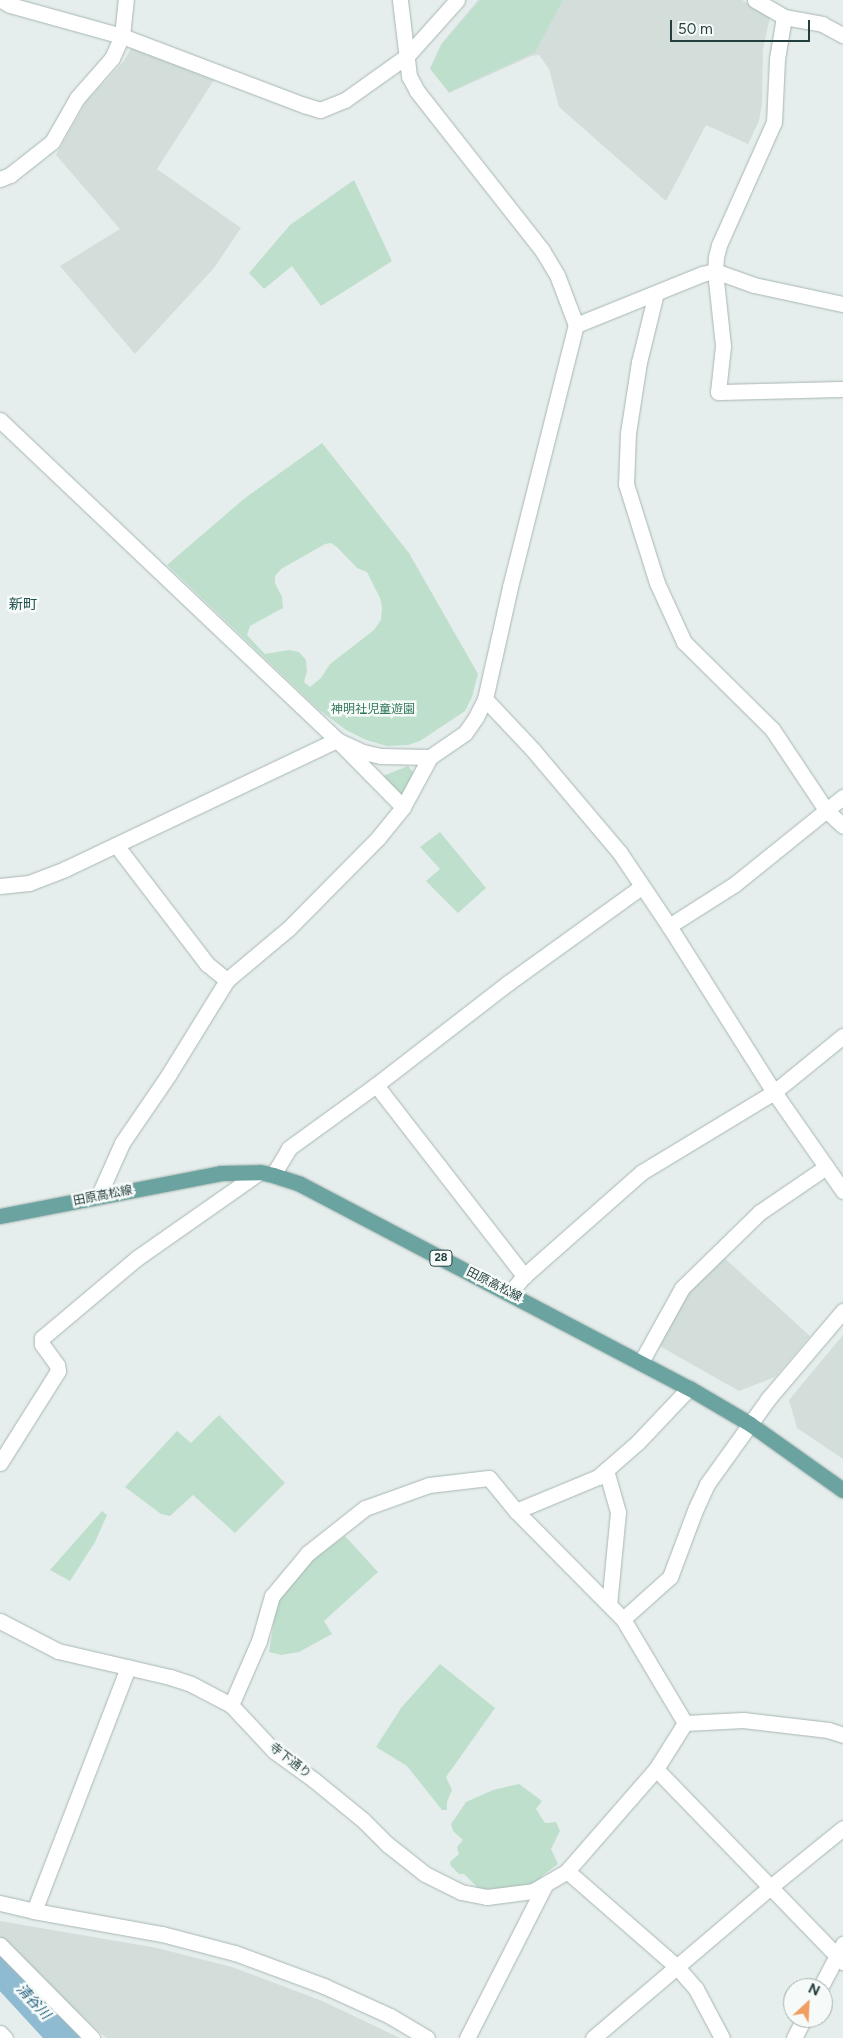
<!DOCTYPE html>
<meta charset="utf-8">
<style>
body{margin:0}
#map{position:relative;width:843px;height:2038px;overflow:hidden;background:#e5eeec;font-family:Figtree,"Noto Sans JP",sans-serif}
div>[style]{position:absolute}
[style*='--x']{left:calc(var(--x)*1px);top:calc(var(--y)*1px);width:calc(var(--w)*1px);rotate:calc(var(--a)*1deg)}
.built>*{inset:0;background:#d3dedb}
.green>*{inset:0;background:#bfdfcd}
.river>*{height:34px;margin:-17px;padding:0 17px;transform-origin:17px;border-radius:17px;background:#8fbbd2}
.roads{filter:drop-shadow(0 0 1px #a7b6b4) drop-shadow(0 0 1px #a7b6b4)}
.street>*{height:15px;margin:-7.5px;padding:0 7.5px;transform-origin:7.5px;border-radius:7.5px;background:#fff}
.secondary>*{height:15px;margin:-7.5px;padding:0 7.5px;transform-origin:7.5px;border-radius:7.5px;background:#fff}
.primary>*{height:15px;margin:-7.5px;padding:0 7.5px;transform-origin:7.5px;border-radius:7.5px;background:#6aa39f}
span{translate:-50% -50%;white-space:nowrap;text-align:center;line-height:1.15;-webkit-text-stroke:5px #f6faf9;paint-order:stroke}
.shield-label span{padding:1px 4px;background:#f6faf9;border:1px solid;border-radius:4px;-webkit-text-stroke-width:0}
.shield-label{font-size:11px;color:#24403e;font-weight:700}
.park-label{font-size:12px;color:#2f7758}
.street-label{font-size:12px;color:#24403e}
.neighbourhood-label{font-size:14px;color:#20524f}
.water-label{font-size:14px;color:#1e5b7c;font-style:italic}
.north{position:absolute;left:783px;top:1978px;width:50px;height:50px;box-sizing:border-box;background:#f6faf9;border:1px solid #a2b0ae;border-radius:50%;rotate:25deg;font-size:14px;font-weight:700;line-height:20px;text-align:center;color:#24403e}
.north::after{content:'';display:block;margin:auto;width:18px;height:22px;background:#f09e61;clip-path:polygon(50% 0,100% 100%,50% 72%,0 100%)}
.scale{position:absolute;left:670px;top:20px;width:140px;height:22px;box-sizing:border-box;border:2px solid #24403e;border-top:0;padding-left:6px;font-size:15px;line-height:18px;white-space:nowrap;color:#24403e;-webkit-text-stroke:4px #f6faf9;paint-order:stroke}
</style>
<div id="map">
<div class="built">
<i style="clip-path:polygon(478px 0,742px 0,770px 17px,763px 49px,762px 104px,759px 121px,748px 144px,706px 125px,666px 201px,559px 107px,549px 69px,539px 55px,531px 56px,449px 93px,430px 68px,441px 44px)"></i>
<i style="clip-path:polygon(132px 47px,214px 80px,157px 169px,241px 228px,214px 268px,135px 354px,60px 266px,120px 229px,56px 155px,86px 102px,123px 62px)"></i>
<i style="clip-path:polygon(721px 1255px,810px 1336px,775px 1377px,739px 1391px,656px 1344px,677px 1308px)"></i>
<i style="clip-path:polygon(843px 1335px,843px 1459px,797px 1428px,789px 1400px)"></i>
<i style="clip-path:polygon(0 1921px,157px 1948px,232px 1967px,320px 2000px,400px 2038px,106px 2038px,0 1940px)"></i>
</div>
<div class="green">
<i style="clip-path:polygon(480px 0,563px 0,535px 52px,449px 92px,430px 69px,442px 44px)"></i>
<i style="clip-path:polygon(354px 180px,392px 261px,321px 306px,292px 266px,264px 289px,249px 273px,290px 225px)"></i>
<i style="clip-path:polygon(evenodd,322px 443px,409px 553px,478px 674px,472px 697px,465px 711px,420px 741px,408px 745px,387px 746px,366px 740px,346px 730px,318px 709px,167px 565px,245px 498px,322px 443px,331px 543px,337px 547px,357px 568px,367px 572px,380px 598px,382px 607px,381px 620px,374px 630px,330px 664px,321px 678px,310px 687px,304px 682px,307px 671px,306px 660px,299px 652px,289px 650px,265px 654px,247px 635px,250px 626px,283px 608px,282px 597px,275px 583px,275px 576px,281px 569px,325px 544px,331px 543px)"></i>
<i style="clip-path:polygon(408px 766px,414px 773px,401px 796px,383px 776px)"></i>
<i style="clip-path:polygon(440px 832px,486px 888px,458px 913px,426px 881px,440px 869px,420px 847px)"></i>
<i style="clip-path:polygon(219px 1415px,285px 1483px,235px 1533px,193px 1495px,170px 1516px,161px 1514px,125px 1487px,177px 1431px,191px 1443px)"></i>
<i style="clip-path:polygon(102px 1511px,107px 1515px,95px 1542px,70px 1581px,50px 1570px)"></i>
<i style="clip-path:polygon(345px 1536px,378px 1572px,324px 1621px,332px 1634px,299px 1652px,281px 1655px,269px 1652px,277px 1602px,311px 1561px)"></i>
<i style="clip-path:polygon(440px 1664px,495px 1708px,446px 1777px,452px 1790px,447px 1802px,447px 1810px,442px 1810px,407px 1766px,376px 1747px,401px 1708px)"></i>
<i style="clip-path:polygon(519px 1784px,542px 1801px,536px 1809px,545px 1823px,556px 1822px,560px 1831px,551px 1849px,558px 1864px,542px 1876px,536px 1884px,485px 1890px,478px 1888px,464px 1874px,459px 1874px,451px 1866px,450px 1862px,459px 1854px,457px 1847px,463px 1840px,453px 1831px,451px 1824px,466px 1802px,493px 1790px)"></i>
</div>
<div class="river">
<i style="--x:0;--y:1966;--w:98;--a:47.5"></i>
</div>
<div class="roads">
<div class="street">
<i style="--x:1;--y:0;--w:10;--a:29"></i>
<i style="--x:10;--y:5;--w:116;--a:15.5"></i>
<i style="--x:122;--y:36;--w:195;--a:20.8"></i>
<i style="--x:304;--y:105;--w:17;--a:17"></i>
<i style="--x:320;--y:110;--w:27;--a:-22"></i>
<i style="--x:345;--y:100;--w:76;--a:-35.4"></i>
<i style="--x:407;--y:56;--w:75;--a:-48.2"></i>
<i style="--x:755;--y:0;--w:34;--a:30"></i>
<i style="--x:784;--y:17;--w:39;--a:10"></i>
<i style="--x:822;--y:24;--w:24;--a:28"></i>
<i style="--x:784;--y:17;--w:43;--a:99.5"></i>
<i style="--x:777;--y:59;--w:63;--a:92.7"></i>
<i style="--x:774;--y:122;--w:135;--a:114.1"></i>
<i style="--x:719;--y:245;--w:12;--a:104"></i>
<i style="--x:716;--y:257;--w:14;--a:94"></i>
<i style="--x:715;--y:271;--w:75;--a:83.9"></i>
<i style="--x:723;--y:346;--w:46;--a:96.2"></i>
<i style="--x:718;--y:392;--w:125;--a:-1.4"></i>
<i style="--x:0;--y:179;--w:11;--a:-22"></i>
<i style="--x:10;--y:175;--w:53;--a:-38.2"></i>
<i style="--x:52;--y:142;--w:51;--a:-60.4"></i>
<i style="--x:77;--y:98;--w:53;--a:-48.8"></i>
<i style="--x:112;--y:58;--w:24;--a:-66"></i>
<i style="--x:122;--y:36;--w:36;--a:-84"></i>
<i style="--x:656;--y:293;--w:71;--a:103.8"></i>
<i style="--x:639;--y:362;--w:72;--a:98.8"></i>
<i style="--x:628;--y:433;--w:51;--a:92.2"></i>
<i style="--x:626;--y:484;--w:104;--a:72.6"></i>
<i style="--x:657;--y:583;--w:65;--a:65.4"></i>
<i style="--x:684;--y:642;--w:124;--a:44.7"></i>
<i style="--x:772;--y:729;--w:97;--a:56.3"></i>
<i style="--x:826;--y:810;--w:23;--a:43"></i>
<i style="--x:576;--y:325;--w:136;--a:-22"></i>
<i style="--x:702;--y:274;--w:13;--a:-13"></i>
<i style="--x:715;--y:271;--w:41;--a:19.7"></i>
<i style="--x:754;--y:285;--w:91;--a:12.1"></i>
<i style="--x:0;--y:420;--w:465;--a:43.5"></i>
<i style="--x:337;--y:740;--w:94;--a:45.4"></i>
<i style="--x:485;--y:699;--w:70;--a:46.7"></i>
<i style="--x:533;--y:750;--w:135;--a:49.8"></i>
<i style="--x:620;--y:853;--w:88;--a:56.1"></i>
<i style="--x:669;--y:926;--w:196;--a:57.7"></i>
<i style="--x:774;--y:1092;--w:121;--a:55.1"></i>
<i style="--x:116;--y:845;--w:150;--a:52.6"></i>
<i style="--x:207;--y:964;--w:26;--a:39"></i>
<i style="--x:0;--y:886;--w:29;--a:-6"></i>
<i style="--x:29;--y:883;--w:39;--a:-21"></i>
<i style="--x:65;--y:869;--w:301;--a:-25.4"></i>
<i style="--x:337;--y:740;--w:29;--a:25"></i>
<i style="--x:363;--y:752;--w:18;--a:13"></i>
<i style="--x:381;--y:756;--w:49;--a:1.2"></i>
<i style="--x:430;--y:757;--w:42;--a:-34.4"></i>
<i style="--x:465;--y:733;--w:19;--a:-55"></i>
<i style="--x:476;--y:717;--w:20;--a:-63"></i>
<i style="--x:485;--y:699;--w:115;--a:-77.4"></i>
<i style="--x:510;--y:587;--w:270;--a:-75.9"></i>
<i style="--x:576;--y:325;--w:53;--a:-110.8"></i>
<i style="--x:557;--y:275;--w:29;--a:-121"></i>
<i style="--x:542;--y:250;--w:202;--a:-128.2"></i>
<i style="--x:417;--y:91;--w:17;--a:-118"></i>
<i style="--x:409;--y:76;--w:77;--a:-96.8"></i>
<i style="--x:669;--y:926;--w:78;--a:-32.5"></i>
<i style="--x:735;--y:884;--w:139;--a:-38.9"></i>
<i style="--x:376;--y:1085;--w:242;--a:52.2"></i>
<i style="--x:273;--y:1175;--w:31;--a:-59"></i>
<i style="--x:289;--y:1148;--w:107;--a:-35.9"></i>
<i style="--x:376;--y:1085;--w:167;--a:-37.7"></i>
<i style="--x:508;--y:983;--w:164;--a:-35.8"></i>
<i style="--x:98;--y:1197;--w:59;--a:-66"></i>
<i style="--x:122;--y:1143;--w:83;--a:-55.7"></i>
<i style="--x:169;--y:1074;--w:110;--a:-58.3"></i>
<i style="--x:227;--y:980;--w:81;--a:-40"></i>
<i style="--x:289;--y:928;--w:127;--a:-45.3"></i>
<i style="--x:378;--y:838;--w:40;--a:-51"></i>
<i style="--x:403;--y:807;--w:57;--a:-61.6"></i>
<i style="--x:510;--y:1293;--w:22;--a:-51"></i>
<i style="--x:524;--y:1276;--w:157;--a:-41.4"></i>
<i style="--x:642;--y:1172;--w:154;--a:-31.2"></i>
<i style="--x:774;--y:1092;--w:89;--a:-39.1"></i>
<i style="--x:641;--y:1362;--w:85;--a:-61"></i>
<i style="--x:682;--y:1288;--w:109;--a:-44.3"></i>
<i style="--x:760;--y:1212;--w:80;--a:-34.3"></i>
<i style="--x:0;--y:1463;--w:109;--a:-57.8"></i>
<i style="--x:58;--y:1371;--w:6;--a:-99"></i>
<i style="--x:57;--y:1365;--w:26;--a:-126"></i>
<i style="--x:42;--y:1344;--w:6;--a:-90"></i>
<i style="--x:42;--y:1338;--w:124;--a:-40.1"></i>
<i style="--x:137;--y:1258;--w:150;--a:-35"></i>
<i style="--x:606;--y:1470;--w:44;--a:74.1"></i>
<i style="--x:618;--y:1512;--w:93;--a:95.5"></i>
<i style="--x:516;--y:1511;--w:152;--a:45.3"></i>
<i style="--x:623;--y:1619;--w:121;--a:59.2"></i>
<i style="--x:623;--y:1619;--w:63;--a:-41.8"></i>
<i style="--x:670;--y:1577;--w:74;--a:-69.4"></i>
<i style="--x:696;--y:1508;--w:26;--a:-65"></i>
<i style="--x:707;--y:1484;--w:105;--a:-54.3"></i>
<i style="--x:768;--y:1399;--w:116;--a:-49.6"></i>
<i style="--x:0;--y:1621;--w:65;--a:27.3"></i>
<i style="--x:58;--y:1651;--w:115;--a:13.1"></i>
<i style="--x:170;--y:1677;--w:22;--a:18"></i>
<i style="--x:191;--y:1684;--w:45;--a:27.7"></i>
<i style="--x:231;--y:1705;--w:63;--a:46.9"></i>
<i style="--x:274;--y:1751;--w:49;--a:35.9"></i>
<i style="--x:314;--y:1780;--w:63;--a:39.2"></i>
<i style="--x:363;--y:1820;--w:34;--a:45"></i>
<i style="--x:387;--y:1844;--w:48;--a:38.3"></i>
<i style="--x:425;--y:1874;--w:40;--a:26.6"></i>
<i style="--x:461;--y:1892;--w:26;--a:11"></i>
<i style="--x:487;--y:1897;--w:46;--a:-7.4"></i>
<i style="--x:533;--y:1891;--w:39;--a:-30"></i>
<i style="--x:567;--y:1871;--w:135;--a:-48.9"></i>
<i style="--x:656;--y:1769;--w:54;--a:-57.8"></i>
<i style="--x:685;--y:1723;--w:58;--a:-3"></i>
<i style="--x:743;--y:1720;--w:86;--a:6.7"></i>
<i style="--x:828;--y:1730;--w:16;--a:18"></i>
<i style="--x:231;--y:1705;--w:70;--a:-66.4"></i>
<i style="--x:259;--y:1641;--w:47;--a:-73.9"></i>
<i style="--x:272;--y:1596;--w:56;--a:-50.1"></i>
<i style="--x:308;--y:1553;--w:73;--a:-38.3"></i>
<i style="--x:365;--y:1508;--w:68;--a:-19.8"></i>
<i style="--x:429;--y:1485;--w:60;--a:-6.7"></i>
<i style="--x:489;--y:1478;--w:43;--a:50.7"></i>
<i style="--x:516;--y:1511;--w:89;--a:-22.5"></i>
<i style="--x:598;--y:1477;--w:53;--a:-41.2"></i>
<i style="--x:638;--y:1442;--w:74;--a:-46.6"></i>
<i style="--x:656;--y:1769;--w:269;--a:45.9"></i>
<i style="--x:567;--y:1871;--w:146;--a:41.1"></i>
<i style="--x:677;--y:1967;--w:29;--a:49"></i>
<i style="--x:696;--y:1989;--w:55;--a:62"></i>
<i style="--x:0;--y:1903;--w:35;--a:13"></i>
<i style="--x:34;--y:1911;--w:130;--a:10.2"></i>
<i style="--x:162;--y:1934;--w:75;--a:14.6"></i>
<i style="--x:235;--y:1953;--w:95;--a:20.3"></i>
<i style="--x:324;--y:1986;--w:72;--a:24.4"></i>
<i style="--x:390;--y:2016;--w:43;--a:30.7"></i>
<i style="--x:34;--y:1911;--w:261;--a:-68.9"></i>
<i style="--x:0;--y:1945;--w:131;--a:45.3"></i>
<i style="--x:0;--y:2033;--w:7;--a:45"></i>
<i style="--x:467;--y:2038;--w:172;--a:-63"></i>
</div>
<div class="secondary">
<i style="--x:820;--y:1988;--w:50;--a:-62.4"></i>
<i style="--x:593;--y:2038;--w:231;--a:-40.4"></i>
<i style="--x:769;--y:1888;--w:95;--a:-39"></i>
<i style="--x:794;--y:2038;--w:22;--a:-63"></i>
</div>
<div class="primary">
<i style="--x:0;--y:1216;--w:225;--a:-11"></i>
<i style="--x:221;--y:1173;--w:39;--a:-1"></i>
<i style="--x:260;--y:1172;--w:13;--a:13"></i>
<i style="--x:273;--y:1175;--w:28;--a:18"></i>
<i style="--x:300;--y:1184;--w:439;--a:27.7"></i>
<i style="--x:689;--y:1388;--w:71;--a:30.5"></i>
<i style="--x:750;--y:1424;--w:114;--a:35.4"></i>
</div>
</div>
<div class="shield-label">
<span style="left:441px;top:1258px">28</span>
</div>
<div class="park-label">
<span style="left:373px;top:710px">神明社児童遊園</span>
</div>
<div class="street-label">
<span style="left:103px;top:1196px;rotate:-11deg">田原高松線</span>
<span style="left:494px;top:1285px;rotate:27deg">田原高松線</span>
<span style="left:290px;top:1761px;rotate:38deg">寺下通り</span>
</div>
<div class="neighbourhood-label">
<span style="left:23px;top:605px">新町</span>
</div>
<div class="water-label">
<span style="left:33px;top:2002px;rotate:47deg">清谷川</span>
</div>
<div class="north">N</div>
<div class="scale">50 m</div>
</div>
